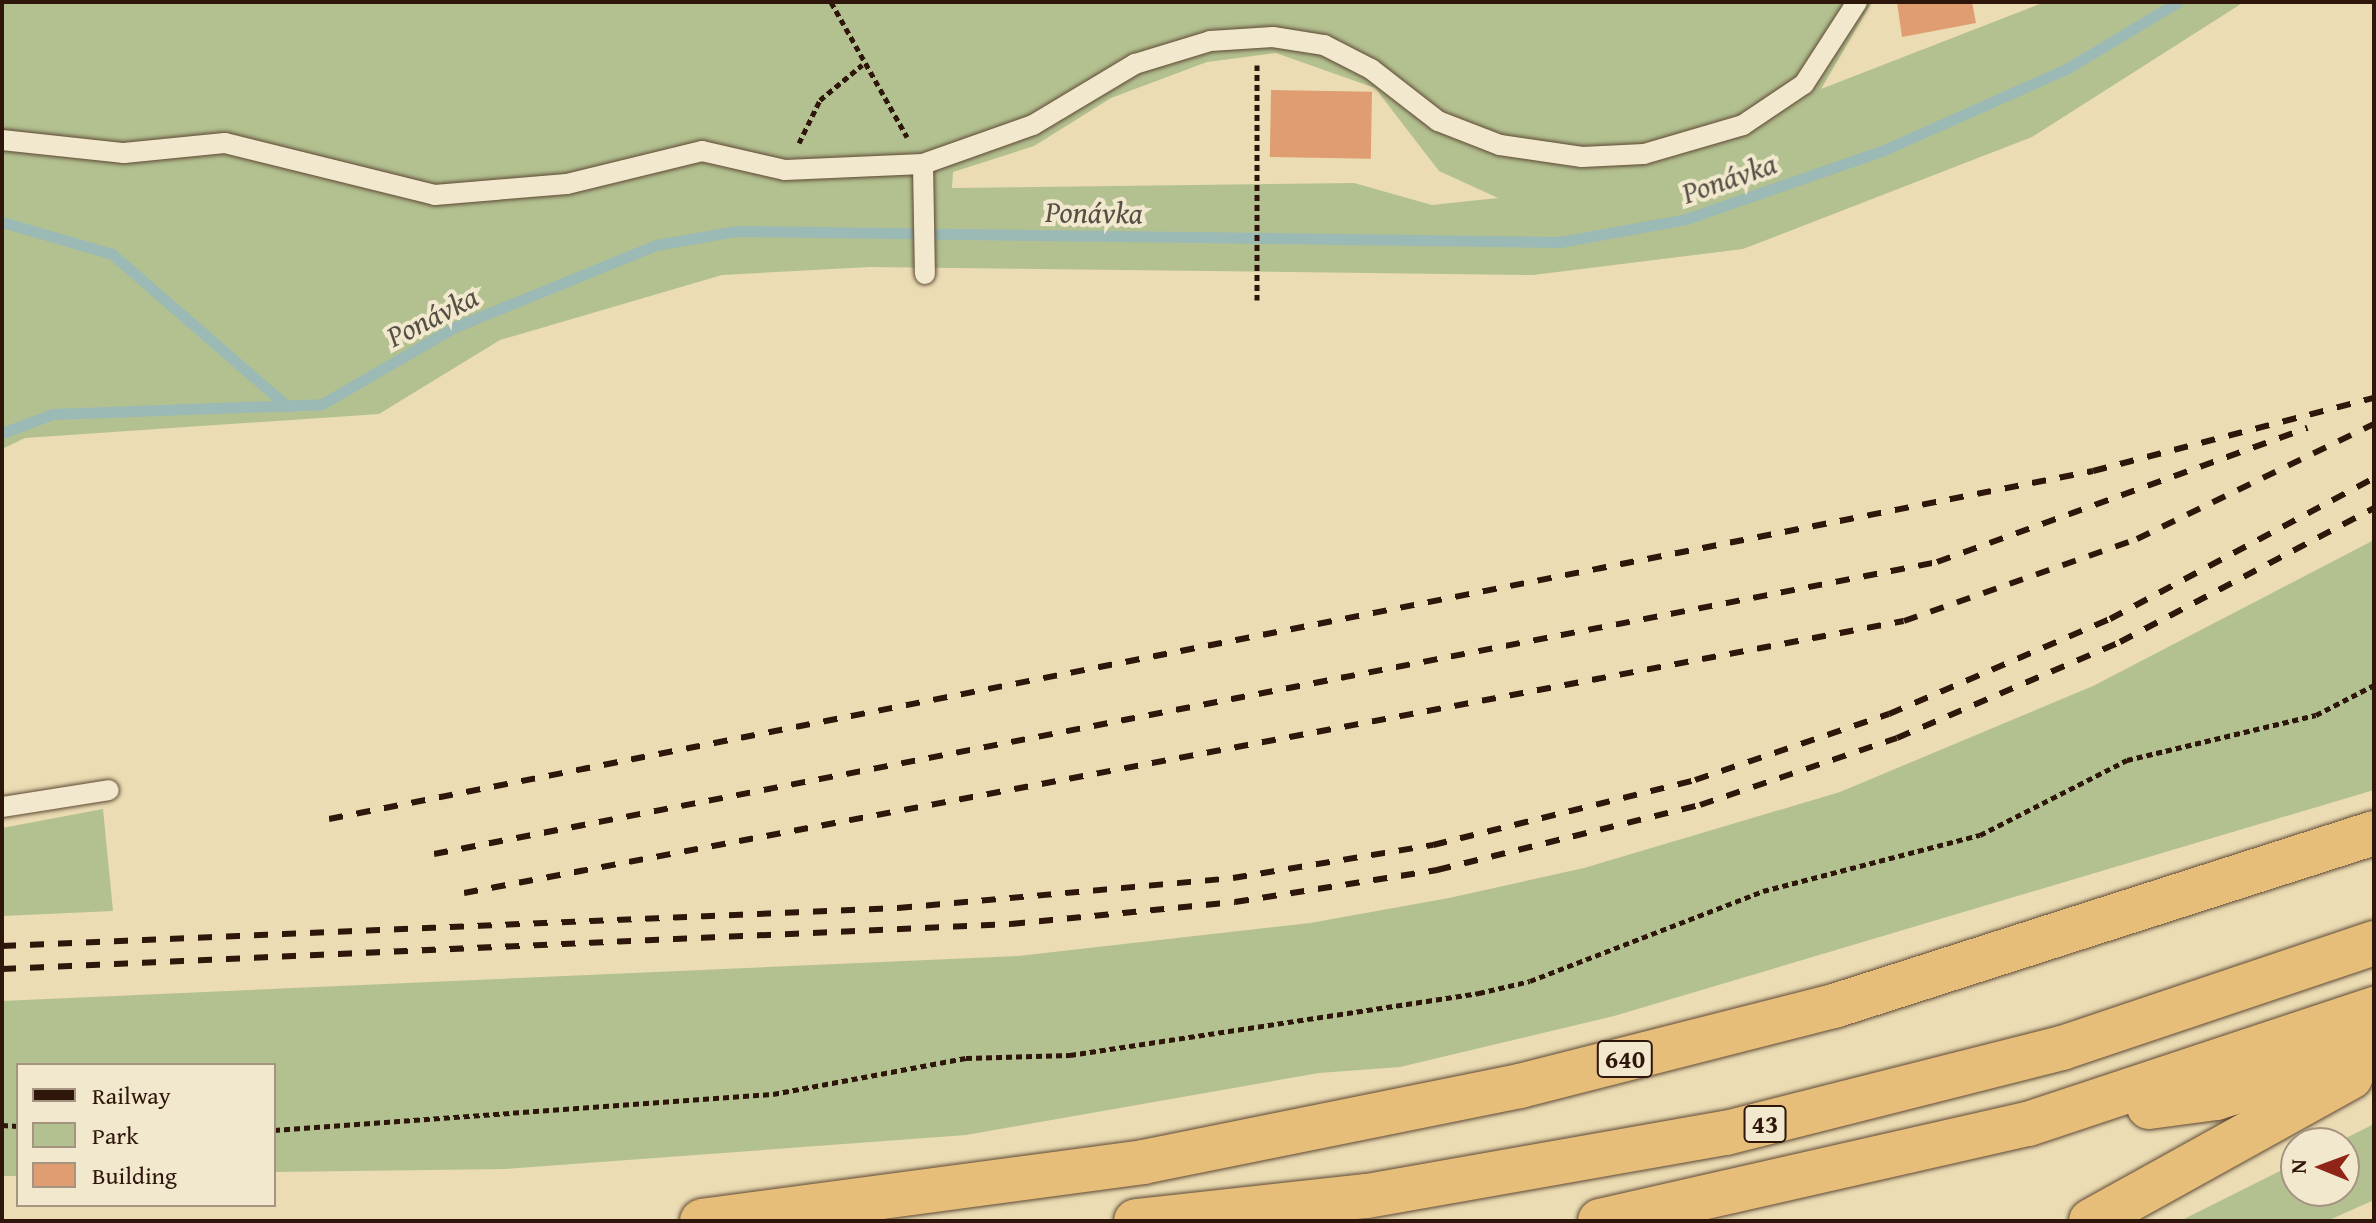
<!DOCTYPE html>
<meta charset="utf-8">
<style>
body{margin:0}
#map{position:relative;width:2376px;height:1223px;overflow:hidden;background:#ebdcb3;font-family:"Gentium Book Plus",serif}
div>[style]{position:absolute}
[style*='--x']{left:calc(var(--x)*1px);top:calc(var(--y)*1px);width:calc(var(--w)*1px);rotate:calc(var(--a)*1deg)}
.green>*{inset:0;background:#b3c190}
.stream>*{height:11px;margin:-5.5px;padding:0 5.5px;transform-origin:5.5px;border-radius:5.5px;background:#9bbab5}
.building>*{inset:0;background:#df9d71;transform-origin:0 0}
.path>*{height:5px;margin-top:-2.5px;transform-origin:0;background:repeating-linear-gradient(90deg,#2f160a 0 6px,transparent 0 10px)}
.roads{filter:drop-shadow(0 0 2px #5e4834) drop-shadow(0 0 2px #5e4834)}
.service>*{height:20px;margin:-10px;padding:0 10px;transform-origin:10px;border-radius:10px;background:#f2e8ce}
.trunk>*{height:44px;margin:-22px;padding:0 22px;transform-origin:22px;border-radius:22px;background:#e6be7a}
.rail>*{height:6px;margin-top:-3px;transform-origin:0;background:repeating-linear-gradient(90deg,#2f160a 0 14px,transparent 0 28px)}
span{translate:-50% -50%;white-space:nowrap;text-align:center;line-height:1.15;-webkit-text-stroke:8px #f2e8ce;paint-order:stroke}
.shield-label span{padding:2px 6px;background:#f2e8ce;border:2px solid;border-radius:6px;-webkit-text-stroke-width:0}
.shield-label{font-size:26px;color:#2f160a;font-weight:700}
.water-label{font-size:30px;color:#554f46;font-style:italic}
.frame{position:absolute;inset:0;border:4px solid #2f160a;pointer-events:none}
.legend{position:absolute;left:16px;top:1063px;width:260px;height:144px;box-sizing:border-box;background:#f2e8ce;border:2px solid #a49480;margin:0;padding:10px 14px;list-style:none;font-size:24px;color:#2f160a}
.legend li{display:flex;align-items:center;gap:16px;height:40px}
.legend b{width:40px;border:2px solid #a49480}
.north{position:absolute;left:2280px;top:1127px;width:80px;height:80px;box-sizing:border-box;background:#f2e8ce;border:2px solid #a49480;border-radius:50%;rotate:271deg;font-size:22px;font-weight:700;line-height:32px;text-align:center;color:#2f160a}
.north::after{content:'';display:block;margin:auto;width:28px;height:36px;background:#8f2418;clip-path:polygon(50% 0,100% 100%,50% 72%,0 100%)}
</style>
<div id="map">
<div class="green">
<i style="clip-path:polygon(evenodd,2px 2px,1872px 2px,1821px 89px,2045px 2px,2244px 2px,2032px 137px,1743px 249px,1533px 275px,870px 267px,722px 275px,500px 340px,379px 414px,25px 438px,2px 449px,2px 2px,1276px 53px,1375px 88px,1439px 171px,1498px 198px,1432px 205px,1354px 183px,952px 188px,953px 172px,1034px 146px,1111px 98px,1207px 62px,1276px 53px)"></i>
<i style="clip-path:polygon(2374px 540px,2374px 790px,1614px 1016px,1400px 1067px,1319px 1073px,966px 1135px,506px 1169px,274px 1172px,274px 1065px,18px 1065px,18px 1176px,2px 1176px,2px 1001px,1018px 956px,1310px 923px,1449px 898px,1584px 868px,1840px 792px,2093px 686px)"></i>
<i style="clip-path:polygon(103px 809px,113px 911px,2px 916px,2px 828px)"></i>
<i style="clip-path:polygon(2374px 1124px,2374px 1200px,2327px 1221px,2180px 1221px,2296px 1163px,2296px 1191px,2344px 1191px,2344px 1143px,2336px 1143px)"></i>
</div>
<div class="stream">
<i style="--x:2;--y:222;--w:115;--a:16.2"></i>
<i style="--x:112;--y:254;--w:232;--a:41"></i>
<i style="--x:2;--y:433;--w:54;--a:-20.4"></i>
<i style="--x:53;--y:414;--w:269;--a:-2.1"></i>
<i style="--x:322;--y:404;--w:154;--a:-30.1"></i>
<i style="--x:455;--y:327;--w:217;--a:-22.2"></i>
<i style="--x:656;--y:245;--w:81;--a:-9.9"></i>
<i style="--x:736;--y:231;--w:824;--a:0.76"></i>
<i style="--x:1560;--y:242;--w:128;--a:-10.3"></i>
<i style="--x:1686;--y:219;--w:210;--a:-19.2"></i>
<i style="--x:1884;--y:150;--w:201;--a:-24"></i>
<i style="--x:2068;--y:68;--w:128;--a:-31"></i>
</div>
<div class="building">
<i style="clip-path:polygon(1897px 2px,1972px 2px,1976px 23px,1902px 37px)"></i>
<i style="left:1271px;top:90px;width:101px;height:67px;rotate:1deg"></i>
</div>
<div class="path">
<i style="--x:831;--y:2;--w:155;--a:60.6"></i>
<i style="--x:799;--y:143;--w:48;--a:-64"></i>
<i style="--x:820;--y:100;--w:55;--a:-39.8"></i>
<i style="--x:1257;--y:300;--w:235;--a:-90"></i>
<i style="--x:2;--y:1125;--w:16;--a:4"></i>
<i style="--x:274;--y:1130;--w:500;--a:-4.13"></i>
<i style="--x:773;--y:1094;--w:196;--a:-10.6"></i>
<i style="--x:966;--y:1058;--w:104;--a:-1.7"></i>
<i style="--x:1070;--y:1055;--w:414;--a:-8.6"></i>
<i style="--x:1479;--y:993;--w:52;--a:-13.2"></i>
<i style="--x:1530;--y:981;--w:250;--a:-21.1"></i>
<i style="--x:1763;--y:891;--w:224;--a:-14.5"></i>
<i style="--x:1980;--y:835;--w:165;--a:-27"></i>
<i style="--x:2127;--y:760;--w:194;--a:-13.4"></i>
<i style="--x:2316;--y:715;--w:65;--a:-27.3"></i>
</div>
<div class="roads">
<div class="service">
<i style="--x:2;--y:140;--w:123;--a:6.1"></i>
<i style="--x:124;--y:153;--w:101;--a:-5.7"></i>
<i style="--x:225;--y:143;--w:216;--a:13.9"></i>
<i style="--x:435;--y:195;--w:132;--a:-4.8"></i>
<i style="--x:567;--y:184;--w:139;--a:-13.7"></i>
<i style="--x:702;--y:151;--w:85;--a:12.9"></i>
<i style="--x:785;--y:170;--w:138;--a:-2.5"></i>
<i style="--x:923;--y:164;--w:117;--a:-19.5"></i>
<i style="--x:1033;--y:125;--w:119;--a:-30.9"></i>
<i style="--x:1135;--y:64;--w:78;--a:-17"></i>
<i style="--x:1210;--y:41;--w:63;--a:-3.6"></i>
<i style="--x:1273;--y:37;--w:52;--a:8.9"></i>
<i style="--x:1324;--y:45;--w:53;--a:27.1"></i>
<i style="--x:1371;--y:69;--w:85;--a:37.8"></i>
<i style="--x:1438;--y:121;--w:66;--a:21.2"></i>
<i style="--x:1500;--y:145;--w:83;--a:8.3"></i>
<i style="--x:1582;--y:157;--w:62;--a:-2.8"></i>
<i style="--x:1644;--y:154;--w:103;--a:-16.3"></i>
<i style="--x:1743;--y:125;--w:73;--a:-33.9"></i>
<i style="--x:1804;--y:84;--w:98;--a:-57.1"></i>
<i style="--x:923;--y:164;--w:110;--a:89"></i>
<i style="--x:2;--y:807;--w:108;--a:-9"></i>
</div>
<div class="trunk">
<i style="--x:2149;--y:1107;--w:68;--a:-7.7"></i>
<i style="--x:2216;--y:1098;--w:166;--a:-17.6"></i>
<i style="--x:702;--y:1221;--w:445;--a:-7.6"></i>
<i style="--x:1143;--y:1162;--w:385;--a:-11.4"></i>
<i style="--x:1520;--y:1086;--w:324;--a:-14.3"></i>
<i style="--x:1834;--y:1006;--w:567;--a:-17.76"></i>
<i style="--x:1136;--y:1221;--w:232;--a:-6.2"></i>
<i style="--x:1367;--y:1196;--w:364;--a:-10"></i>
<i style="--x:1726;--y:1133;--w:347;--a:-14.2"></i>
<i style="--x:2062;--y:1048;--w:329;--a:-18.6"></i>
<i style="--x:1600;--y:1221;--w:439;--a:-12.8"></i>
<i style="--x:2028;--y:1124;--w:365;--a:-18.4"></i>
<i style="--x:2091;--y:1221;--w:297;--a:-29"></i>
</div>
</div>
<div class="rail">
<i style="--x:329;--y:819;--w:1798;--a:-11.16"></i>
<i style="--x:2093;--y:471;--w:290;--a:-14.6"></i>
<i style="--x:434;--y:854;--w:1531;--a:-10.99"></i>
<i style="--x:1937;--y:562;--w:394;--a:-19.9"></i>
<i style="--x:464;--y:893;--w:1465;--a:-10.7"></i>
<i style="--x:1904;--y:621;--w:247;--a:-19.4"></i>
<i style="--x:2137;--y:539;--w:263;--a:-25.9"></i>
<i style="--x:2;--y:946;--w:897;--a:-2.43"></i>
<i style="--x:898;--y:908;--w:336;--a:-5.1"></i>
<i style="--x:1233;--y:878;--w:203;--a:-9.4"></i>
<i style="--x:1433;--y:845;--w:270;--a:-13.9"></i>
<i style="--x:1695;--y:780;--w:205;--a:-18.8"></i>
<i style="--x:1889;--y:714;--w:241;--a:-23.3"></i>
<i style="--x:2110;--y:619;--w:299;--a:-28.1"></i>
<i style="--x:2;--y:969;--w:1010;--a:-2.55"></i>
<i style="--x:1011;--y:924;--w:225;--a:-5.6"></i>
<i style="--x:1235;--y:902;--w:205;--a:-9"></i>
<i style="--x:1437;--y:870;--w:271;--a:-13.9"></i>
<i style="--x:1700;--y:805;--w:208;--a:-18.8"></i>
<i style="--x:1897;--y:738;--w:243;--a:-23.3"></i>
<i style="--x:2120;--y:642;--w:287;--a:-27.8"></i>
</div>
<div class="shield-label">
<span style="left:1625px;top:1059px">640</span>
<span style="left:1765px;top:1124px">43</span>
</div>
<div class="water-label">
<span style="left:1729px;top:178px;rotate:-19deg">Ponávka</span>
<span style="left:1094px;top:212px;rotate:1deg">Ponávka</span>
<span style="left:432px;top:316px;rotate:-27deg">Ponávka</span>
</div>
<div class="frame"></div>
<ul class="legend">
<li><b style="height:10px;background:#2f160a"></b>Railway</li>
<li><b style="height:22px;background:#b3c190"></b>Park</li>
<li><b style="height:22px;background:#df9d71"></b>Building</li>
</ul>
<div class="north">N</div>
</div>
